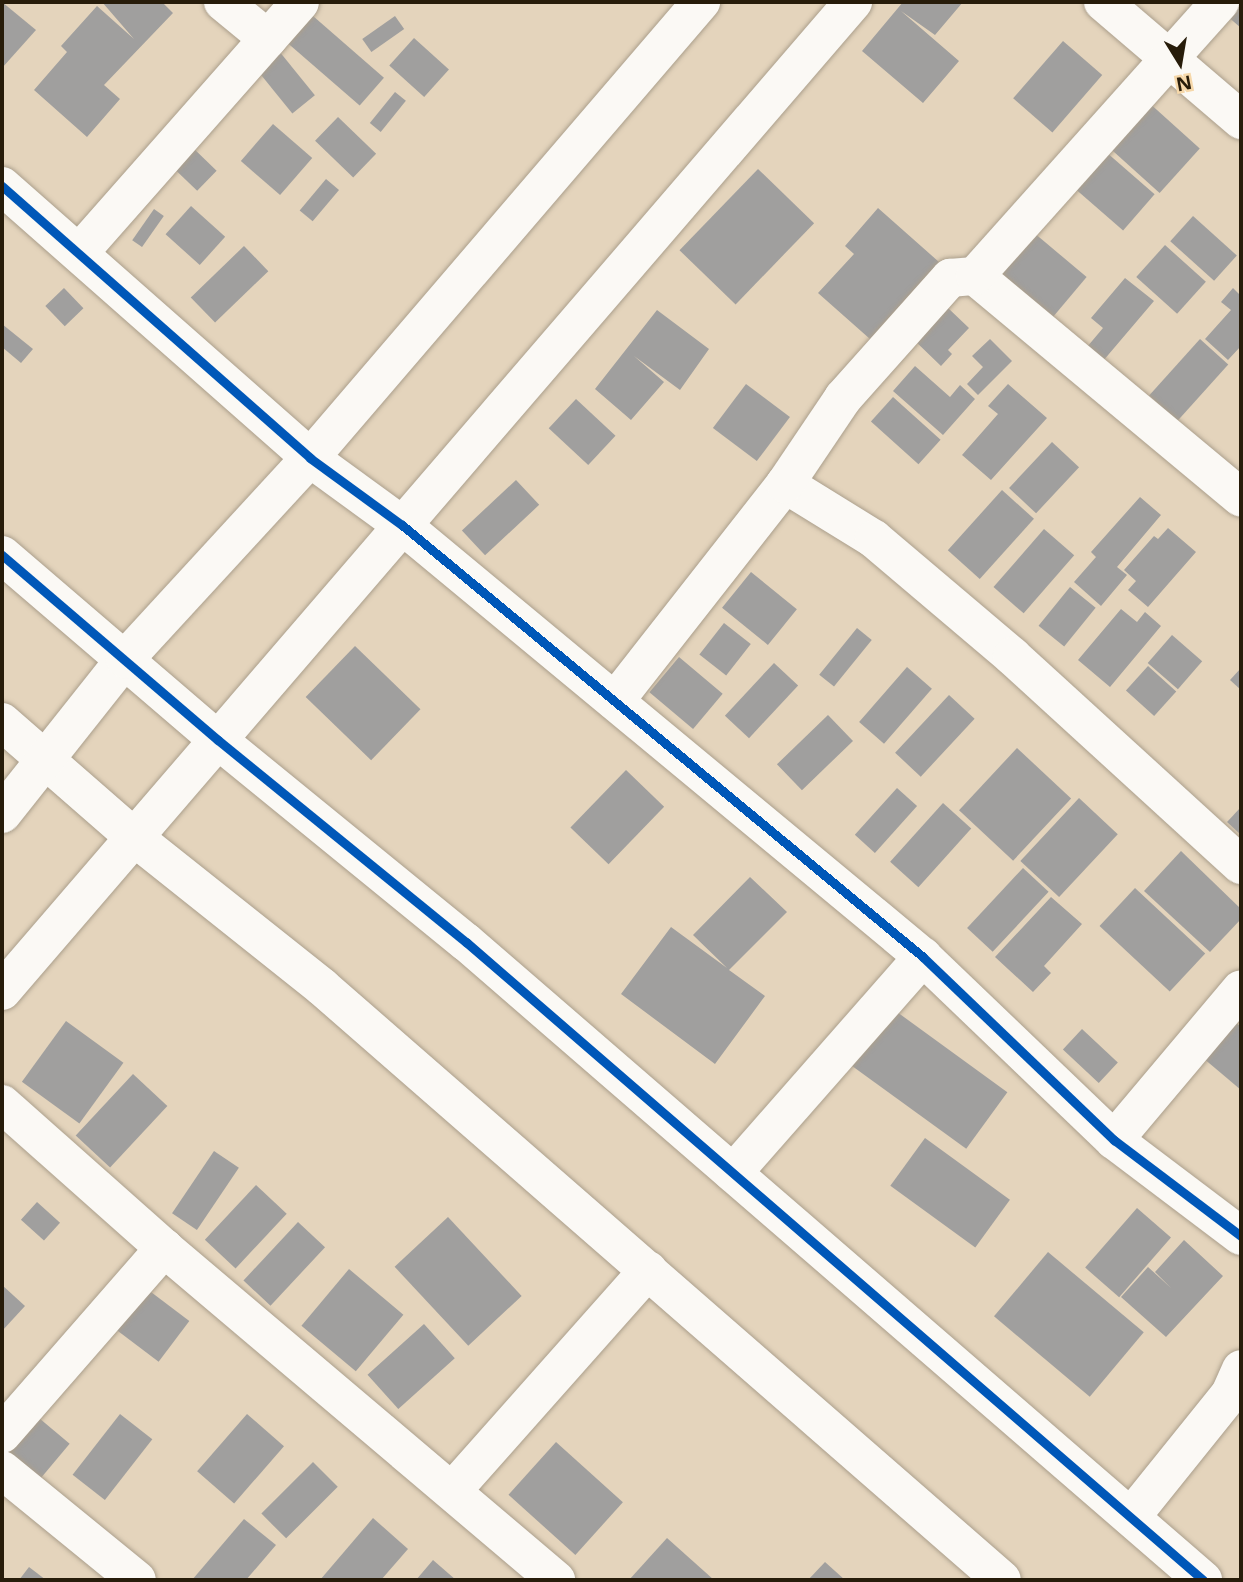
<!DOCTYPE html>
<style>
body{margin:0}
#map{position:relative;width:1243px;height:1582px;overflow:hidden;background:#e4d4bc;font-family:"Open Sans",sans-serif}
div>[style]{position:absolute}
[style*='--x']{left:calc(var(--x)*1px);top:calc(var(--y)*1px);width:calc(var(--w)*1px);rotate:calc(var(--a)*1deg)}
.building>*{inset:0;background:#a09f9e;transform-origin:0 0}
.roads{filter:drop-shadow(0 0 2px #ab9f8c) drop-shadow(0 0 2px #ab9f8c)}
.minor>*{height:38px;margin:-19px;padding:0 19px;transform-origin:19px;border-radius:19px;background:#fbf9f5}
.cycleway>*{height:9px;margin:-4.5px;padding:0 4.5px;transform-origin:4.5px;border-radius:4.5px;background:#0057b8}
span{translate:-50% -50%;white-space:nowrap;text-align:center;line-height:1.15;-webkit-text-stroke:6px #f6d8aa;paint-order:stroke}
.frame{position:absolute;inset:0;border:4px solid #271c0a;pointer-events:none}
.north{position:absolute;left:1145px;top:28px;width:70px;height:70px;-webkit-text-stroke:5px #f6d8aa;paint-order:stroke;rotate:169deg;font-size:19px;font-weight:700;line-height:28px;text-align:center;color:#271c0a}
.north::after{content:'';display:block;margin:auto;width:24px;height:32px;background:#271c0a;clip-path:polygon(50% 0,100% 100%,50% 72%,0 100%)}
</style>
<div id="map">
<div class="building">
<i style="clip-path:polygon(2px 2px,36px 30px,2px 68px)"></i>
<i style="clip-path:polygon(102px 2px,162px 2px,173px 13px,104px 85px,120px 99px,87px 137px,34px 90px,67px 52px,61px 46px,97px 6px,134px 39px)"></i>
<i style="clip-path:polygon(903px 2px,963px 2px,935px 35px,901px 11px,959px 61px,923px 103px,862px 51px)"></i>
<i style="clip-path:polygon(1237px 2px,1241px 2px,1241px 28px,1226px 15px)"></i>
<i style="left:313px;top:16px;width:94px;height:37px;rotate:41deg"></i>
<i style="left:395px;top:16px;width:16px;height:40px;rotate:55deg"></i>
<i style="left:414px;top:38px;width:47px;height:37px;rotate:42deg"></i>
<i style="left:1063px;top:41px;width:52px;height:76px;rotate:41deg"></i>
<i style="left:279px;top:51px;width:57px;height:29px;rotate:51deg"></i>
<i style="left:395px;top:92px;width:14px;height:40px;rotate:39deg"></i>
<i style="left:1147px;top:101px;width:71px;height:60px;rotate:42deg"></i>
<i style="left:338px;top:117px;width:53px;height:33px;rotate:44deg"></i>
<i style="left:273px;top:124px;width:52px;height:49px;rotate:41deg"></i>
<i style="left:190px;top:145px;width:37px;height:28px;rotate:44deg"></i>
<i style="left:1098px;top:145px;width:75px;height:48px;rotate:41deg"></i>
<i style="left:758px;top:169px;width:78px;height:113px;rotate:44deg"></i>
<i style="left:326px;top:179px;width:17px;height:41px;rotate:40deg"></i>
<i style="left:191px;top:206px;width:46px;height:38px;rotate:42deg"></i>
<i style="clip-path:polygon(878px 208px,939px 262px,870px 339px,818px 293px,854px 254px,845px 246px)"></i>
<i style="left:154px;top:209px;width:12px;height:38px;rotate:35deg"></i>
<i style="left:1193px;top:216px;width:59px;height:34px;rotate:42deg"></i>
<i style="left:1033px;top:232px;width:70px;height:54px;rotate:40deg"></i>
<i style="left:1165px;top:245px;width:55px;height:43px;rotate:42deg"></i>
<i style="left:244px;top:246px;width:35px;height:74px;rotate:46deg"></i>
<i style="clip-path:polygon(1125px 278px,1154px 301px,1103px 361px,1087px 347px,1103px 328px,1091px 318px)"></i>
<i style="left:64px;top:288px;width:28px;height:26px;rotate:46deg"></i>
<i style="clip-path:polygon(1233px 288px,1241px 296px,1241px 346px,1228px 360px,1205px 339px,1231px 310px,1221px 302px)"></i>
<i style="clip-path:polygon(948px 308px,969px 328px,948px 350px,952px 354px,941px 366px,913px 339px)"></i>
<i style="clip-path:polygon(657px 310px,709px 349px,680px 390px,634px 356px,664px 382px,631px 420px,595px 389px)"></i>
<i style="clip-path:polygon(2px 324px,33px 349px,21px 363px,2px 347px)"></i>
<i style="clip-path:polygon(990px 339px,1012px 361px,978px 395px,967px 384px,983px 367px,972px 356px)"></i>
<i style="left:1200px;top:339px;width:38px;height:76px;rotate:42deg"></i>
<i style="clip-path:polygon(915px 366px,950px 397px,960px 385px,975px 399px,943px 435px,893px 391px)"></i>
<i style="left:746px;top:384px;width:55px;height:55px;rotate:37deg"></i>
<i style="clip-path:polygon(1008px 384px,1047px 418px,991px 480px,962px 455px,998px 414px,988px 406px)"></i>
<i style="left:893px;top:397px;width:64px;height:33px;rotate:42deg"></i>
<i style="left:576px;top:399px;width:54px;height:40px;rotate:43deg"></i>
<i style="left:1052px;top:442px;width:37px;height:63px;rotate:43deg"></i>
<i style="left:516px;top:480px;width:34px;height:74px;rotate:47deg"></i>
<i style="left:1002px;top:490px;width:43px;height:81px;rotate:42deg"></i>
<i style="clip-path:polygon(1140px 497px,1161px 515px,1117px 567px,1127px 575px,1101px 606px,1074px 582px,1096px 557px,1091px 552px)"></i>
<i style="clip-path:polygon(1168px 528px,1196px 552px,1148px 607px,1128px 590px,1136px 581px,1124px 570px,1154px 536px,1158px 539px)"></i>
<i style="left:1044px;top:529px;width:40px;height:77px;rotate:41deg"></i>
<i style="left:751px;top:572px;width:59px;height:46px;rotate:39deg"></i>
<i style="left:1070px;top:587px;width:33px;height:50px;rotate:39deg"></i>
<i style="clip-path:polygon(1121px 609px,1137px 622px,1145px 612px,1161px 626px,1110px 687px,1078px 660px)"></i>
<i style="left:724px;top:623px;width:34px;height:40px;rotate:38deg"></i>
<i style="left:857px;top:628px;width:19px;height:60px;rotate:39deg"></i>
<i style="left:1172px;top:635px;width:40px;height:37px;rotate:41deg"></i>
<i style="left:355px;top:646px;width:91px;height:71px;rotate:44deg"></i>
<i style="left:679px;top:657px;width:57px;height:46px;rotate:40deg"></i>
<i style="left:774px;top:663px;width:33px;height:72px;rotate:43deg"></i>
<i style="left:1148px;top:666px;width:38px;height:33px;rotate:42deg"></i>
<i style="left:907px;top:667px;width:33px;height:73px;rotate:41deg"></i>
<i style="clip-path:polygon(1241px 668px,1241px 690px,1230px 680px)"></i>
<i style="left:949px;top:695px;width:35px;height:79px;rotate:43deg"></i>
<i style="left:828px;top:715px;width:36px;height:71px;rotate:46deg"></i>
<i style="left:1017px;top:748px;width:74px;height:85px;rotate:43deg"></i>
<i style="left:626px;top:770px;width:53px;height:80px;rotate:44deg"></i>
<i style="left:897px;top:788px;width:27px;height:63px;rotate:42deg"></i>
<i style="left:1079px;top:798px;width:53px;height:86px;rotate:43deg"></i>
<i style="left:943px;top:803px;width:38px;height:79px;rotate:42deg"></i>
<i style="clip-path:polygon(1241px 807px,1241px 835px,1227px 822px)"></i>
<i style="clip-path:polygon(1181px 851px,1241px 909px,1241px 919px,1210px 952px,1144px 891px)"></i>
<i style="left:1023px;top:868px;width:35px;height:82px;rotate:43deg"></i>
<i style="clip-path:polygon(750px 877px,787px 912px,729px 970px,765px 996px,715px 1064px,621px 994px,671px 927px,727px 968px,693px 935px)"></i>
<i style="left:1135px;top:888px;width:96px;height:52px;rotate:43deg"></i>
<i style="clip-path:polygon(1051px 897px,1082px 924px,1044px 966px,1051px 973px,1033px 992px,995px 957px)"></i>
<i style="left:886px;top:1004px;width:150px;height:70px;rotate:36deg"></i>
<i style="clip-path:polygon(1227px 1015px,1241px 1027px,1241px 1090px,1196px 1052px)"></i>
<i style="left:66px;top:1021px;width:71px;height:75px;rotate:36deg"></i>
<i style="left:1082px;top:1029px;width:49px;height:28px;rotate:43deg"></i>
<i style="left:133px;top:1074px;width:47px;height:84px;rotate:43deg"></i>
<i style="left:925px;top:1138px;width:105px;height:59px;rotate:36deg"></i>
<i style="left:214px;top:1151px;width:30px;height:75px;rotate:34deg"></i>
<i style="left:256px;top:1185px;width:42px;height:75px;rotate:43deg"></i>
<i style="left:37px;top:1202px;width:31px;height:24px;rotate:42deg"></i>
<i style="left:1137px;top:1208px;width:45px;height:79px;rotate:41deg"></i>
<i style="left:448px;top:1217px;width:108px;height:73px;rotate:47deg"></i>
<i style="left:298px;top:1222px;width:37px;height:80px;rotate:43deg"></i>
<i style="clip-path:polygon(1184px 1240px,1223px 1276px,1166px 1337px,1121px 1297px,1148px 1267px,1171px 1288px,1155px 1272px)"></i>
<i style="left:1048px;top:1252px;width:125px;height:84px;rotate:40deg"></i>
<i style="left:349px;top:1269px;width:71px;height:74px;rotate:40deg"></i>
<i style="clip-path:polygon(2px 1285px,25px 1306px,2px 1331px)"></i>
<i style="left:143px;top:1286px;width:58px;height:51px;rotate:37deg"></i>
<i style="left:424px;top:1324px;width:46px;height:76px;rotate:48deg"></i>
<i style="left:120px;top:1414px;width:41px;height:77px;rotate:38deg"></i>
<i style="left:247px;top:1414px;width:49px;height:76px;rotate:41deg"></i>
<i style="left:39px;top:1418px;width:40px;height:45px;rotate:40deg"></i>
<i style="left:556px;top:1442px;width:90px;height:71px;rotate:42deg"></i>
<i style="left:313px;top:1462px;width:35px;height:73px;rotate:45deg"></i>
<i style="clip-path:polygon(373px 1518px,408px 1549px,381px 1580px,320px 1580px)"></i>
<i style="clip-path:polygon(244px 1519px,276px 1545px,246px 1580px,192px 1580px)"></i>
<i style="clip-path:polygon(667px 1538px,714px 1580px,629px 1580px)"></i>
<i style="clip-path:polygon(433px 1560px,456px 1580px,416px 1580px)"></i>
<i style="clip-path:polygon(825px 1562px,845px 1580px,808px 1580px)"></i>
<i style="clip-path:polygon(29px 1567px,46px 1580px,19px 1580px)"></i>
</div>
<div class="roads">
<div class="minor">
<i style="--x:223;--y:2;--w:58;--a:39.4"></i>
<i style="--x:1103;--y:2;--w:182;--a:40.5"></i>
<i style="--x:2;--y:186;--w:411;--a:41.4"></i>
<i style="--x:310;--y:458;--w:114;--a:36.1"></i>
<i style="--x:402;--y:525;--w:677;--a:39.66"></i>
<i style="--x:923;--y:957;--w:265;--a:43.8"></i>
<i style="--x:1114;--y:1140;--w:159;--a:37.1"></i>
<i style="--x:79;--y:253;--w:334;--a:-48.6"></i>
<i style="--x:975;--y:276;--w:346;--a:39.8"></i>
<i style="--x:785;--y:484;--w:105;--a:31.7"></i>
<i style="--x:874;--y:539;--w:181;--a:40.3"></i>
<i style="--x:1012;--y:656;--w:310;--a:42.4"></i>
<i style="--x:2;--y:555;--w:284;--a:40.6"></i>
<i style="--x:218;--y:740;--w:320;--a:39.2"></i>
<i style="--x:466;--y:942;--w:975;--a:40.88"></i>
<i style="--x:615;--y:701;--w:276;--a:-51.9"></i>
<i style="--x:785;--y:484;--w:104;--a:-56"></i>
<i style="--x:843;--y:398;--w:161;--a:-48.3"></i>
<i style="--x:950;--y:278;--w:25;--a:-5"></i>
<i style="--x:975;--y:276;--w:368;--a:-48.2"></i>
<i style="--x:2;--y:722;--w:176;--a:41.1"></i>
<i style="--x:135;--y:838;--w:239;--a:38.5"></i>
<i style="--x:322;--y:987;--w:902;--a:41.09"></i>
<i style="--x:2;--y:814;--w:198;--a:-51.6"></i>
<i style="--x:125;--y:659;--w:273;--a:-47.4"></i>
<i style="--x:310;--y:458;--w:601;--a:-49.39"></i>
<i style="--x:2;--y:991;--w:1305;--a:-49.29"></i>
<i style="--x:2;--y:1104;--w:217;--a:41.6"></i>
<i style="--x:164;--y:1248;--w:514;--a:40.26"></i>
<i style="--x:1114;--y:1140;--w:197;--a:-49.9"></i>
<i style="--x:733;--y:1173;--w:288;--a:-48.7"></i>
<i style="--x:2;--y:1434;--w:247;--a:-48.9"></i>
<i style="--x:2;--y:1470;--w:174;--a:39.2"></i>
<i style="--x:453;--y:1490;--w:294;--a:-48.4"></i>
<i style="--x:1131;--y:1517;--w:158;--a:-51.2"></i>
<i style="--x:1230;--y:1394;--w:27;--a:-66"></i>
</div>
</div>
<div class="cycleway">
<i style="--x:2;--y:186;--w:411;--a:41.4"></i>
<i style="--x:310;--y:458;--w:114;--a:36.1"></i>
<i style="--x:402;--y:525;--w:677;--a:39.66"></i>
<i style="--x:923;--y:957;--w:265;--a:43.8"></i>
<i style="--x:1114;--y:1140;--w:159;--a:37.1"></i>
<i style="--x:2;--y:555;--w:284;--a:40.6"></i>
<i style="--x:218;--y:740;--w:320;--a:39.2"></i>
<i style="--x:466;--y:942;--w:975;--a:40.88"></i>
</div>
<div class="frame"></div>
<div class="north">N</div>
</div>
